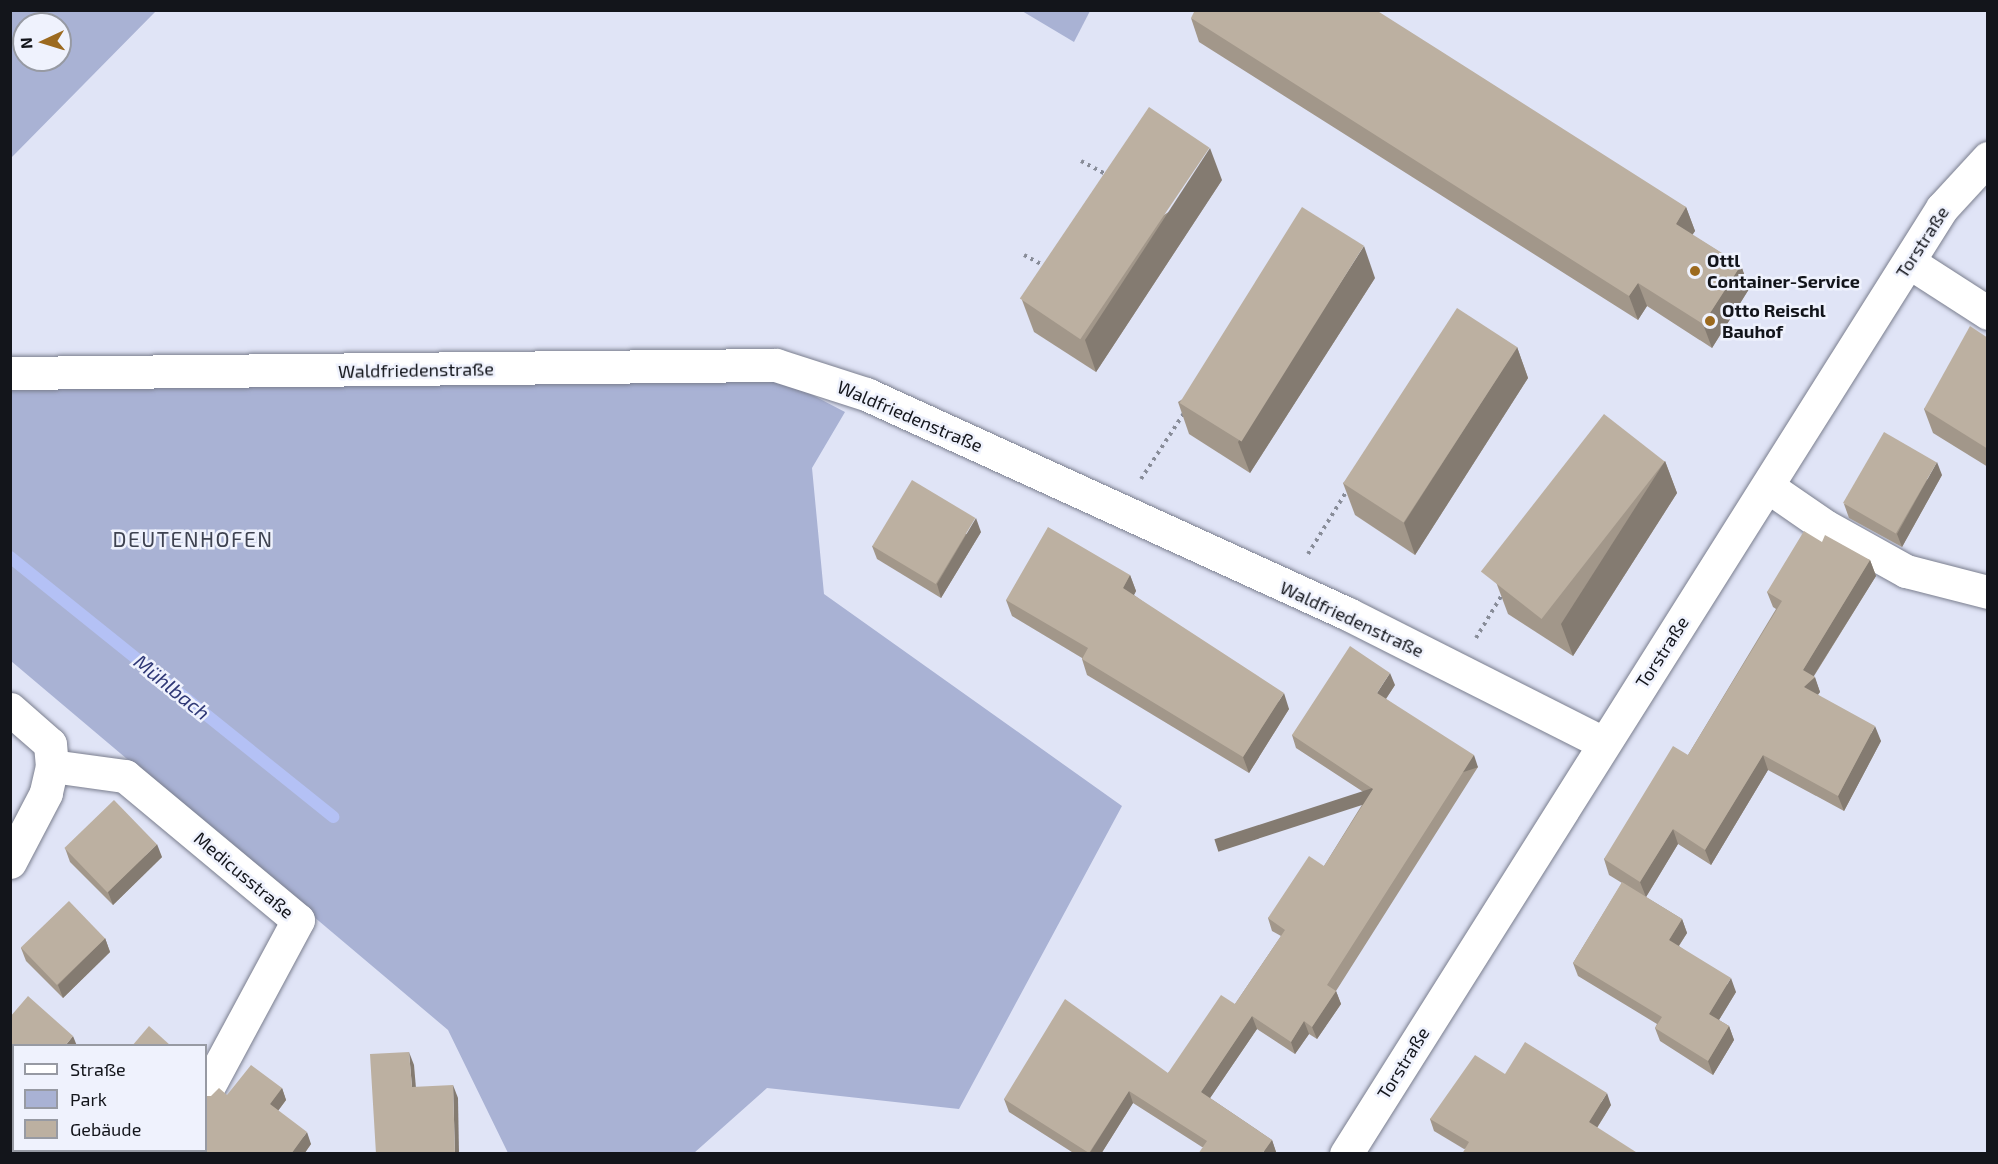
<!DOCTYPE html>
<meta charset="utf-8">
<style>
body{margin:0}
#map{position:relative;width:1998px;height:1164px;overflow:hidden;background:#e0e4f6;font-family:"Exo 2",sans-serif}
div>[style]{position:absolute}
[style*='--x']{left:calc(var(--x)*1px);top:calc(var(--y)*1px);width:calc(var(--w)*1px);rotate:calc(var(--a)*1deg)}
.green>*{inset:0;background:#a9b2d4}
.stream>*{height:12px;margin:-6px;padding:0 6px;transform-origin:6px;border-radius:6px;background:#b4c1f5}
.path>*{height:4px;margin-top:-2px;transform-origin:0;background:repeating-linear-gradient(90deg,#888c98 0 3px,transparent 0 7.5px)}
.roads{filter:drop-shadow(0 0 2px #7a7e8e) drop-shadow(0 0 2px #7a7e8e)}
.minor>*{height:33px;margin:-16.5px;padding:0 16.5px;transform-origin:16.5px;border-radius:16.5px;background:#fff}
.wall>*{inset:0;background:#a2978a}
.shaded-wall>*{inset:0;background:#847b71;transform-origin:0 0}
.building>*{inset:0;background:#bcb0a1;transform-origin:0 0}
.dots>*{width:16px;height:16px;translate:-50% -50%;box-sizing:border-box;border:3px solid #eff2fd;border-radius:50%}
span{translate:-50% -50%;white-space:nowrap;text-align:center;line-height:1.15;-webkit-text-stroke:5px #eff2fd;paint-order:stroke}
.street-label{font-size:18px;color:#13151b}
.poi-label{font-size:18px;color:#13151b;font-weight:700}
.left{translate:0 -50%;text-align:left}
.water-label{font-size:20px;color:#2f3876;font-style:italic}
.quarter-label{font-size:21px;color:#3e4250;letter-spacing:1.5px}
.frame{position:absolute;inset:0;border:12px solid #13151b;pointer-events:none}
.legend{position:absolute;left:12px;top:1044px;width:195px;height:108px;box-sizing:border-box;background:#eff2fd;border:2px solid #979aa3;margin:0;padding:8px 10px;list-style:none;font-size:18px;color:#13151b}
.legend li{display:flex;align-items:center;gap:12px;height:30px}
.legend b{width:30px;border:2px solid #979aa3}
.north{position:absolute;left:12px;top:12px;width:60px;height:60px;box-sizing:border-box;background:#eff2fd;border:2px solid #979aa3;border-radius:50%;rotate:266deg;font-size:16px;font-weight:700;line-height:24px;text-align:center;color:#13151b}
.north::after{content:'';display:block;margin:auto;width:21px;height:27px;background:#9c6a1f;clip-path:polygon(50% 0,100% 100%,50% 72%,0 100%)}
</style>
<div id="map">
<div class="green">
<i style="clip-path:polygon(evenodd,11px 10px,156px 11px,11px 158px,10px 11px,11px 10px,24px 24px,60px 24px,60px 60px,24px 60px,24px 24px)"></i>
<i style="clip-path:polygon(1022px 11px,1090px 10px,1090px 11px,1074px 42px)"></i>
<i style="clip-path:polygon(776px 376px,845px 412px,812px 468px,824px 594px,1122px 806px,959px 1109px,767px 1088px,694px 1153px,508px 1153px,448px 1030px,11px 661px,10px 383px,515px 384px)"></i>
</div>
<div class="stream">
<i style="--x:10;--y:557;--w:415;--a:38.8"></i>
</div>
<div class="path">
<i style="--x:1081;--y:161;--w:32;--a:28"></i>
<i style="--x:1024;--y:255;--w:26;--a:28"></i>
<i style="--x:1141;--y:479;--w:79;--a:-56.9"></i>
<i style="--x:1308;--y:554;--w:76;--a:-58.4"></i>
<i style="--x:1476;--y:638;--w:52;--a:-59"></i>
</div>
<div class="roads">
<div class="minor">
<i style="--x:1909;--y:262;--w:94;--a:32.8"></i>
<i style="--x:10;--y:373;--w:766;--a:-0.6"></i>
<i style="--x:776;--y:365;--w:95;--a:17.9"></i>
<i style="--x:866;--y:394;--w:530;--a:24.53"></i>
<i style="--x:1348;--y:614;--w:286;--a:26.8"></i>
<i style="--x:1770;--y:488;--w:67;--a:34.6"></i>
<i style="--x:1825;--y:526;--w:93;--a:29.1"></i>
<i style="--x:1906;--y:571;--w:85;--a:14.4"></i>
<i style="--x:10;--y:709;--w:53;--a:41.2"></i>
<i style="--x:50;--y:744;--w:22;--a:85"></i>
<i style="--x:52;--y:766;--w:28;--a:103"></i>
<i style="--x:46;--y:793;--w:78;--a:117.6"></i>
<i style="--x:52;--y:766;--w:74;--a:7.8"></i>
<i style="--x:125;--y:776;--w:225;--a:39.8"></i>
<i style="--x:298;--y:920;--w:194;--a:118.3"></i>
<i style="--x:1346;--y:1154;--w:1118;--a:-57.79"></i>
<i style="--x:1942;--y:208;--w:68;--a:-47.4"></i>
</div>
</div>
<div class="wall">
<i style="clip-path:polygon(1191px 18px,1686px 207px,1695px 231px,1692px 235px,1741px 265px,1749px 289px,1712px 348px,1647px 306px,1638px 320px,1199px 42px)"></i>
<i style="clip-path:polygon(1222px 180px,1096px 372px,1034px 332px,1022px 300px)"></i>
<i style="clip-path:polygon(1375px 278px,1250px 473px,1189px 434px,1178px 402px)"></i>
<i style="clip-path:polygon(1988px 338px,1988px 467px,1933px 433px,1924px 409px)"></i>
<i style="clip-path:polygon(1517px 347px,1528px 378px,1415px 555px,1355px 515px,1343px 483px)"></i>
<i style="clip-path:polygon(1665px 461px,1677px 493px,1573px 656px,1508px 614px,1496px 582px)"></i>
<i style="clip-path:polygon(1942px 475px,1902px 547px,1849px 518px,1844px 504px)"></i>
<i style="clip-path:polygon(981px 532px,941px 598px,877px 559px,872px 546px)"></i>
<i style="clip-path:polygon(1822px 542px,1870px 560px,1876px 576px,1814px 676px,1820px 692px,1818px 695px,1881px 741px,1844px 811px,1768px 770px,1711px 865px,1678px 844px,1646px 897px,1682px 919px,1687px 933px,1679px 946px,1736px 992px,1719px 1020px,1729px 1026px,1734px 1040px,1713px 1075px,1660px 1041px,1655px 1028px,1657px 1024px,1578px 976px,1573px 963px,1622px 883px,1609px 875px,1604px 859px,1688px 755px,1776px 609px,1773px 607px,1767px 592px)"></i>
<i style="clip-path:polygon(1130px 575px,1136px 591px,1134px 595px,1289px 709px,1249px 773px,1087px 675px,1082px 659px,1082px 658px,1012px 616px,1006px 600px)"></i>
<i style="clip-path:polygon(1395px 685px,1386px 699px,1478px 767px,1336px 991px,1341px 1004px,1317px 1039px,1309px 1034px,1295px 1054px,1257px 1029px,1210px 1098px,1272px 1140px,1276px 1152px,1202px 1147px,1133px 1103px,1101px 1154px,1075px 1154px,1009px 1112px,1004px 1099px,1168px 1073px,1235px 1004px,1281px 936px,1272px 931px,1268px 918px,1324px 866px,1368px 795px,1296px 748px,1292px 735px)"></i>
<i style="clip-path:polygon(65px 848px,162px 857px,113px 905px,70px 862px)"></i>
<i style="clip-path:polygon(105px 938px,110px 952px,63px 998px,26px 961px,21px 948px)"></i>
<i style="clip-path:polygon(1505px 1074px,1611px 1105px,1597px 1128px,1464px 1149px,1434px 1131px,1430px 1119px)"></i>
<i style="clip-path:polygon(282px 1088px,286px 1100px,278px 1111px,311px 1144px,304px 1154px,184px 1154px,180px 1150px,206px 1150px,227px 1095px)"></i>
</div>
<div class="shaded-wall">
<i style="clip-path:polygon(1210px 148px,1222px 180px,1096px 372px,1085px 340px)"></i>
<i style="clip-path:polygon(1686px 207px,1695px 231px,1684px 247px,1676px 224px)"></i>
<i style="clip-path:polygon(1364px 246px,1375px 278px,1250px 473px,1238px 442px)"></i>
<i style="clip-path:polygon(1741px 265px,1749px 289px,1712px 348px,1703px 324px)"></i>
<i style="clip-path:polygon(1638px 283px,1647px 306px,1638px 320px,1629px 296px)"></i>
<i style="clip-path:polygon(1517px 347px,1528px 378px,1415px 555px,1404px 523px)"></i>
<i style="clip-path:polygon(1665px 461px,1677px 493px,1573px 656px,1561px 624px)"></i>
<i style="clip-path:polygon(1937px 462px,1942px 475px,1902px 547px,1897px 534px)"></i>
<i style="clip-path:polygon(976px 518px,981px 532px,941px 598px,937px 584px)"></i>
<i style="clip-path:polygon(1870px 560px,1876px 576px,1811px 680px,1815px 677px,1820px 692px,1810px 703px,1804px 687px,1803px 670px)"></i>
<i style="clip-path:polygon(1130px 575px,1136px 591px,1129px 604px,1123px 588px)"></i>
<i style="clip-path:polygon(1390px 673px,1395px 685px,1381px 706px,1377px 693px)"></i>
<i style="clip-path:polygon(1284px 693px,1289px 709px,1249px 773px,1243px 757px)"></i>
<i style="clip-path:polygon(1875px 726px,1881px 741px,1844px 811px,1838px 796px)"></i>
<i style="left:1474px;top:755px;width:13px;height:273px;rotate:72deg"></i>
<i style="clip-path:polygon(1763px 755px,1768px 770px,1711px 865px,1705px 850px)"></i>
<i style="clip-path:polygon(1673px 829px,1678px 844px,1646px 897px,1640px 882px)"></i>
<i style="clip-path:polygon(157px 844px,162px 857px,113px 905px,108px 892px)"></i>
<i style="clip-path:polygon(1682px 919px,1687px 933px,1674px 953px,1669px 940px)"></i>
<i style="clip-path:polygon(105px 938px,110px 952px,63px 998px,58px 985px)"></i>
<i style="clip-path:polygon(1731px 978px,1736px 992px,1714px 1028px,1709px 1014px)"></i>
<i style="clip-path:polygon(1336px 991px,1341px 1004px,1317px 1039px,1312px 1027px)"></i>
<i style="clip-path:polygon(1252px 1016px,1257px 1029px,1206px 1104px,1201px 1092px)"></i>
<i style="clip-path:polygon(1304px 1021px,1309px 1034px,1295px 1054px,1291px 1042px)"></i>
<i style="clip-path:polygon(1729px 1026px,1734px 1040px,1713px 1075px,1708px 1061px)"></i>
<i style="clip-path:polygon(73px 1036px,77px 1046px,65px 1046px)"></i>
<i style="clip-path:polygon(409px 1052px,414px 1065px,417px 1100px,412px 1087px)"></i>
<i style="clip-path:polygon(453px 1085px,458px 1098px,459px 1154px,455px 1154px)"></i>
<i style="clip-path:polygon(282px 1088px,286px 1100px,274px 1116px,270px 1104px)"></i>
<i style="clip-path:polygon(1129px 1091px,1133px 1103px,1101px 1154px,1089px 1154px)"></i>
<i style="clip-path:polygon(1607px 1093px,1611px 1105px,1593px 1134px,1589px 1122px)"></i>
<i style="clip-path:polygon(307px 1132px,311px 1144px,304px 1154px,291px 1154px)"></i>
<i style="clip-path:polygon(1272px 1140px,1276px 1152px,1275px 1154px,1262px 1154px)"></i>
</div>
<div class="building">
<i style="clip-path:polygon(1195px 10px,1376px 10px,1686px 207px,1676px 224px,1741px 265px,1703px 324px,1638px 283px,1629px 296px,1191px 18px)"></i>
<i style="left:1149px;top:107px;width:73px;height:231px;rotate:34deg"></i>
<i style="left:1302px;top:207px;width:73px;height:231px;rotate:32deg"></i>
<i style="left:1457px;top:308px;width:72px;height:209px;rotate:33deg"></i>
<i style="clip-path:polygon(1970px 326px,1988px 338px,1988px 449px,1924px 409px)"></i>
<i style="left:1604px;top:414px;width:77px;height:200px;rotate:38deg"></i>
<i style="left:1884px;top:432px;width:61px;height:82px;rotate:30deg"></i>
<i style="left:912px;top:480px;width:74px;height:77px;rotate:31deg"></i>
<i style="clip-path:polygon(1048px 527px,1130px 575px,1123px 588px,1284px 693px,1243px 757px,1082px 659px,1088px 648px,1006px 600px)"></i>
<i style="clip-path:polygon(1804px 531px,1822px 542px,1825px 535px,1870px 560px,1803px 670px,1815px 677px,1804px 687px,1875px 726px,1838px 796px,1763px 755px,1705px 850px,1673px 829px,1640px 882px,1604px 859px,1673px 746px,1688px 755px,1782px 601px,1767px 592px)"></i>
<i style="clip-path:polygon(1350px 646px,1390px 673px,1377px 693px,1474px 755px,1327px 985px,1336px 991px,1312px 1027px,1304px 1021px,1291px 1042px,1252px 1016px,1201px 1092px,1272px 1140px,1262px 1154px,1198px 1154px,1207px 1141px,1129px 1091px,1089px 1153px,1004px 1099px,1065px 999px,1168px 1073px,1221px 995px,1235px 1004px,1285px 930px,1268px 918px,1309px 856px,1324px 866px,1373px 789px,1292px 735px)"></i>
<i style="left:114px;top:800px;width:62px;height:69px;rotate:46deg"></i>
<i style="clip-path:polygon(1622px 882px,1682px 919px,1669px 940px,1731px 978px,1709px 1014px,1729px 1026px,1708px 1061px,1655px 1028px,1662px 1017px,1573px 963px)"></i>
<i style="left:69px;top:901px;width:52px;height:67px;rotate:46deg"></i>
<i style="clip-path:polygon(28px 996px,73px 1036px,65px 1046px,14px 1046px,14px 1150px,91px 1150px,95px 1154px,13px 1154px,10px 1151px,10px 1017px)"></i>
<i style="clip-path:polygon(149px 1026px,171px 1046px,132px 1046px)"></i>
<i style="clip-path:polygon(1525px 1042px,1607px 1093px,1589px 1122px,1639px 1154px,1462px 1154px,1469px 1142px,1430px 1119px,1475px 1055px,1505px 1074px)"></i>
<i style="clip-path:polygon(409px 1052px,412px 1087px,453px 1085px,455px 1154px,376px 1154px,370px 1054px)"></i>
<i style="clip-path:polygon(251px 1065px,282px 1088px,270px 1104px,307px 1132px,291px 1154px,195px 1154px,191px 1150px,206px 1150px,206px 1096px,211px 1096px,219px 1088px,227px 1095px)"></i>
</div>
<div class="dots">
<i style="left:1695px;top:271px;background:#9c6a1f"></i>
<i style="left:1710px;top:321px;background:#9c6a1f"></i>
</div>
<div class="street-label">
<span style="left:1922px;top:242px;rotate:-57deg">Torstraße</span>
<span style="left:416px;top:370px;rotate:-1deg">Waldfriedenstraße</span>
<span style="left:910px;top:416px;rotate:23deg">Waldfriedenstraße</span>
<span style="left:1352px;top:619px;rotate:25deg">Waldfriedenstraße</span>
<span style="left:1662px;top:652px;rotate:-57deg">Torstraße</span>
<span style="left:244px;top:875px;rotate:40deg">Medicusstraße</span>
<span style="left:1403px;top:1063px;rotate:-58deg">Torstraße</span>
</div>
<div class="poi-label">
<span class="left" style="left:1707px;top:271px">Ottl<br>Container-Service</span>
<span class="left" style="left:1722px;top:321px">Otto Reischl<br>Bauhof</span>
</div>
<div class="water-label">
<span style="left:172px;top:687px;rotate:39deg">Mühlbach</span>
</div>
<div class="quarter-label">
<span style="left:193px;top:539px">DEUTENHOFEN</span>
</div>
<div class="frame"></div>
<ul class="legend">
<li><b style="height:8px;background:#fff"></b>Straße</li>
<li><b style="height:16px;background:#a9b2d4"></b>Park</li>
<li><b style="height:16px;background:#bcb0a1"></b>Gebäude</li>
</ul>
<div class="north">N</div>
</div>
